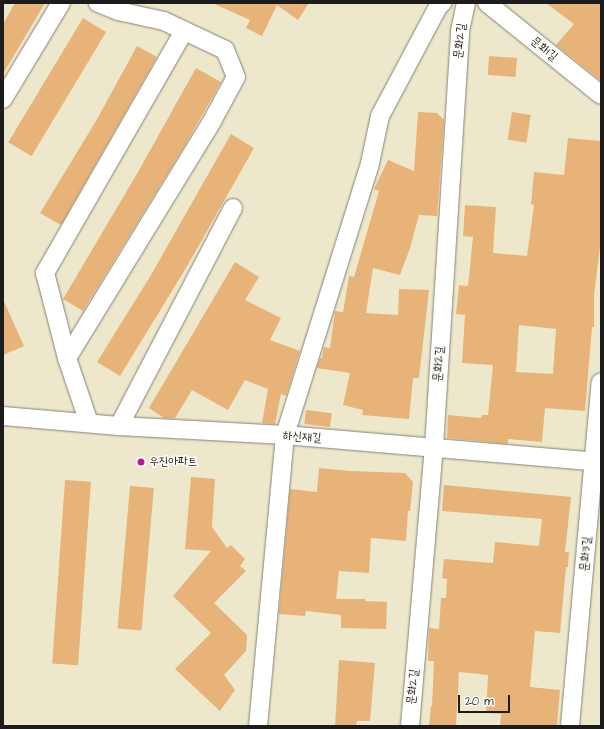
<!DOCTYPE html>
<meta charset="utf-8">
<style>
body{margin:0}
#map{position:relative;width:604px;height:729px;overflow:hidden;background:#ede8cc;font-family:"Architects Daughter","Poor Story",sans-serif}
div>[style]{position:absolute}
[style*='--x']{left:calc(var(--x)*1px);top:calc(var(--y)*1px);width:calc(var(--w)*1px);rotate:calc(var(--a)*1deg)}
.building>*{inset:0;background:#e8b378;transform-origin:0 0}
.roads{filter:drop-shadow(0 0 1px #848274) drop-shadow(0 0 1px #848274)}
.street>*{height:18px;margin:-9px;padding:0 9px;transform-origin:9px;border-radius:9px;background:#fff}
.dots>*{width:11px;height:11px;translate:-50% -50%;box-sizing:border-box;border:2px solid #fdfcf7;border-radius:50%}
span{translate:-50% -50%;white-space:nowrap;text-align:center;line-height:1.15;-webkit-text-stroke:3px #fdfcf7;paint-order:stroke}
.street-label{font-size:12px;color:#1c1c1c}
.poi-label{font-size:12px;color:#1c1c1c}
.left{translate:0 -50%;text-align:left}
.frame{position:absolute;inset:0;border:4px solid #1c1c1c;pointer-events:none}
.scale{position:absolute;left:458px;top:695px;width:52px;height:18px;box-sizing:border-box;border:2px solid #1c1c1c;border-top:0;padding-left:5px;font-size:12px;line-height:14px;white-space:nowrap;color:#1c1c1c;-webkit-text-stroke:3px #fdfcf7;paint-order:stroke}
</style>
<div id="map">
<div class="building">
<i style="clip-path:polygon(15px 3px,45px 3px,3px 74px,3px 24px)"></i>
<i style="clip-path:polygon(212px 3px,309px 3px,298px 20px,277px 5px,262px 36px,246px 28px,250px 20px)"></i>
<i style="clip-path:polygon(546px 3px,601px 3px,601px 81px,556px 45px,574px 24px)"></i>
<i style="left:83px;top:18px;width:27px;height:145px;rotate:31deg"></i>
<i style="clip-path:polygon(137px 46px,157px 57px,61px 225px,40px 213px,96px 121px)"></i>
<i style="left:489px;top:56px;width:28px;height:19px;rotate:4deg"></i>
<i style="clip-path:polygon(196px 68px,221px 82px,184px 147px,83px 311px,63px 299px,138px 172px)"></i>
<i style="clip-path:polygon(418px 112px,437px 113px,444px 120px,437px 216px,419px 215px,410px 248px,400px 275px,373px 268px,366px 313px,398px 315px,399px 289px,429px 290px,419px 378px,413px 378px,409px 419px,362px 415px,363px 410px,343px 405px,350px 373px,317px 368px,320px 358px,322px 358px,324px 347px,330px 348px,335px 311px,343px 312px,349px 276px,354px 277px,379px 191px,374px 189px,388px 160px,414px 171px)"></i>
<i style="left:512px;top:112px;width:19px;height:28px;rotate:9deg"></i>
<i style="clip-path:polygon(231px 134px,254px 148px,186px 268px,120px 376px,97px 362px,151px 275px)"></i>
<i style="clip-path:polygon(evenodd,568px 138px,601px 141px,601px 239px,594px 295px,594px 327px,592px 327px,585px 411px,545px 408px,542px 442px,508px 439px,508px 444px,447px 438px,448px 415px,481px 418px,482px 415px,488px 415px,493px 365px,462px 363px,465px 315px,456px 314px,459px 285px,468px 286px,473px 237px,463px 236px,465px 205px,496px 207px,493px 252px,494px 253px,527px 256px,534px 205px,531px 204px,534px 172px,564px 175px,568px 138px,519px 325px,556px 329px,553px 374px,516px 372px,519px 325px)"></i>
<i style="clip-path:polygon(235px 262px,259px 277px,245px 300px,281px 318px,270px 340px,300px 351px,286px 396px,281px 394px,275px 424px,262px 423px,268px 389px,245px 380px,228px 410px,192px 390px,175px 418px,164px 418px,149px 408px)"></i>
<i style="clip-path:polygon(3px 299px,24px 346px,3px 355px)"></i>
<i style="left:306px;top:410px;width:26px;height:14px;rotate:7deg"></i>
<i style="clip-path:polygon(319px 468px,350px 471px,405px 473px,413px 482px,410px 511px,408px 511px,406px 541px,371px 538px,369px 573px,339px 571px,336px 599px,365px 599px,365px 601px,387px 602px,386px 629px,341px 628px,341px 615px,306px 611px,305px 616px,279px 614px,290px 489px,317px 492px)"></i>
<i style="clip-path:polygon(191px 477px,215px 479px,212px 527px,227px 548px,231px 545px,245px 559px,240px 566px,246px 571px,214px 603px,247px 635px,246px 651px,224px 675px,235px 690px,220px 711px,175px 669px,211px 633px,173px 596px,211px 551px,185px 549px)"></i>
<i style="left:65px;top:480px;width:26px;height:184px;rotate:4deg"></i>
<i style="clip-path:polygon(444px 485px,571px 497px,565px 552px,569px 552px,568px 567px,566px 567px,560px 633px,535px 631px,530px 687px,560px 690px,557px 726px,500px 726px,501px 714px,486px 713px,488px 675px,459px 672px,456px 726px,429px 726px,431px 706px,432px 706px,434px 661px,428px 661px,429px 628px,439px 629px,441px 598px,446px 598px,447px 579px,442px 578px,444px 559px,493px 563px,495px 542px,539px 546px,542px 519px,442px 511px)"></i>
<i style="left:130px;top:486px;width:24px;height:143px;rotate:5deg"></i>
<i style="clip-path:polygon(339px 660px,375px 663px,370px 721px,357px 721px,356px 726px,335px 726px)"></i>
</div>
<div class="roads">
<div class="street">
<i style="--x:487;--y:3;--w:146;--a:38.9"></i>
<i style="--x:3;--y:99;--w:112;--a:-58.9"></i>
<i style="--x:67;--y:358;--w:276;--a:-58.5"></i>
<i style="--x:211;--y:123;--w:52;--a:-61.5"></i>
<i style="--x:236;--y:77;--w:29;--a:-112"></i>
<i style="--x:225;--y:50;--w:68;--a:-154.6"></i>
<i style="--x:164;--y:21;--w:47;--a:-167.7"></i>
<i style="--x:118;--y:11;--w:22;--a:-158"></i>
<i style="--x:3;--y:416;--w:116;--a:4.9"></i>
<i style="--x:119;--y:426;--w:166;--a:3.1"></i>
<i style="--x:285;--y:435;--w:317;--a:4.9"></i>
<i style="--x:89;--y:423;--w:69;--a:-108.7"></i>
<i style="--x:67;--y:358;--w:88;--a:-104.5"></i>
<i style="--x:45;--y:273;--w:279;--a:-60.1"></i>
<i style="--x:119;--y:426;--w:246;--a:-62.4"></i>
<i style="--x:258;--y:726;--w:292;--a:-84.7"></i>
<i style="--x:285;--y:435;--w:285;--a:-72.6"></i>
<i style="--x:370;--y:163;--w:48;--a:-78"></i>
<i style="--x:380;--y:116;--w:126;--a:-62"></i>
<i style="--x:439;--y:5;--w:4;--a:-34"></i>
<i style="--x:410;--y:726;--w:280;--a:-85.1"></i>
<i style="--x:434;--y:447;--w:417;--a:-86.4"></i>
<i style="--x:460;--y:31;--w:29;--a:-78"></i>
<i style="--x:570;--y:726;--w:345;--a:-84.9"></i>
</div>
</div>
<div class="dots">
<i style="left:141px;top:462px;background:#b5179e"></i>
</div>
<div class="street-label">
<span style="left:460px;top:41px;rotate:-84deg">문화2길</span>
<span style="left:544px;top:49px;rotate:39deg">문화1길</span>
<span style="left:439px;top:364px;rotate:-86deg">문화2길</span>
<span style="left:302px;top:437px;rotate:4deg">하신재길</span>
<span style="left:586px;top:554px;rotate:-85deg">문화3길</span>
<span style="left:413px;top:687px;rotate:-85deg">문화2길</span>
</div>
<div class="poi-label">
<span class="left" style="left:149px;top:462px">우진아파트</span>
</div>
<div class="frame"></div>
<div class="scale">20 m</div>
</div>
